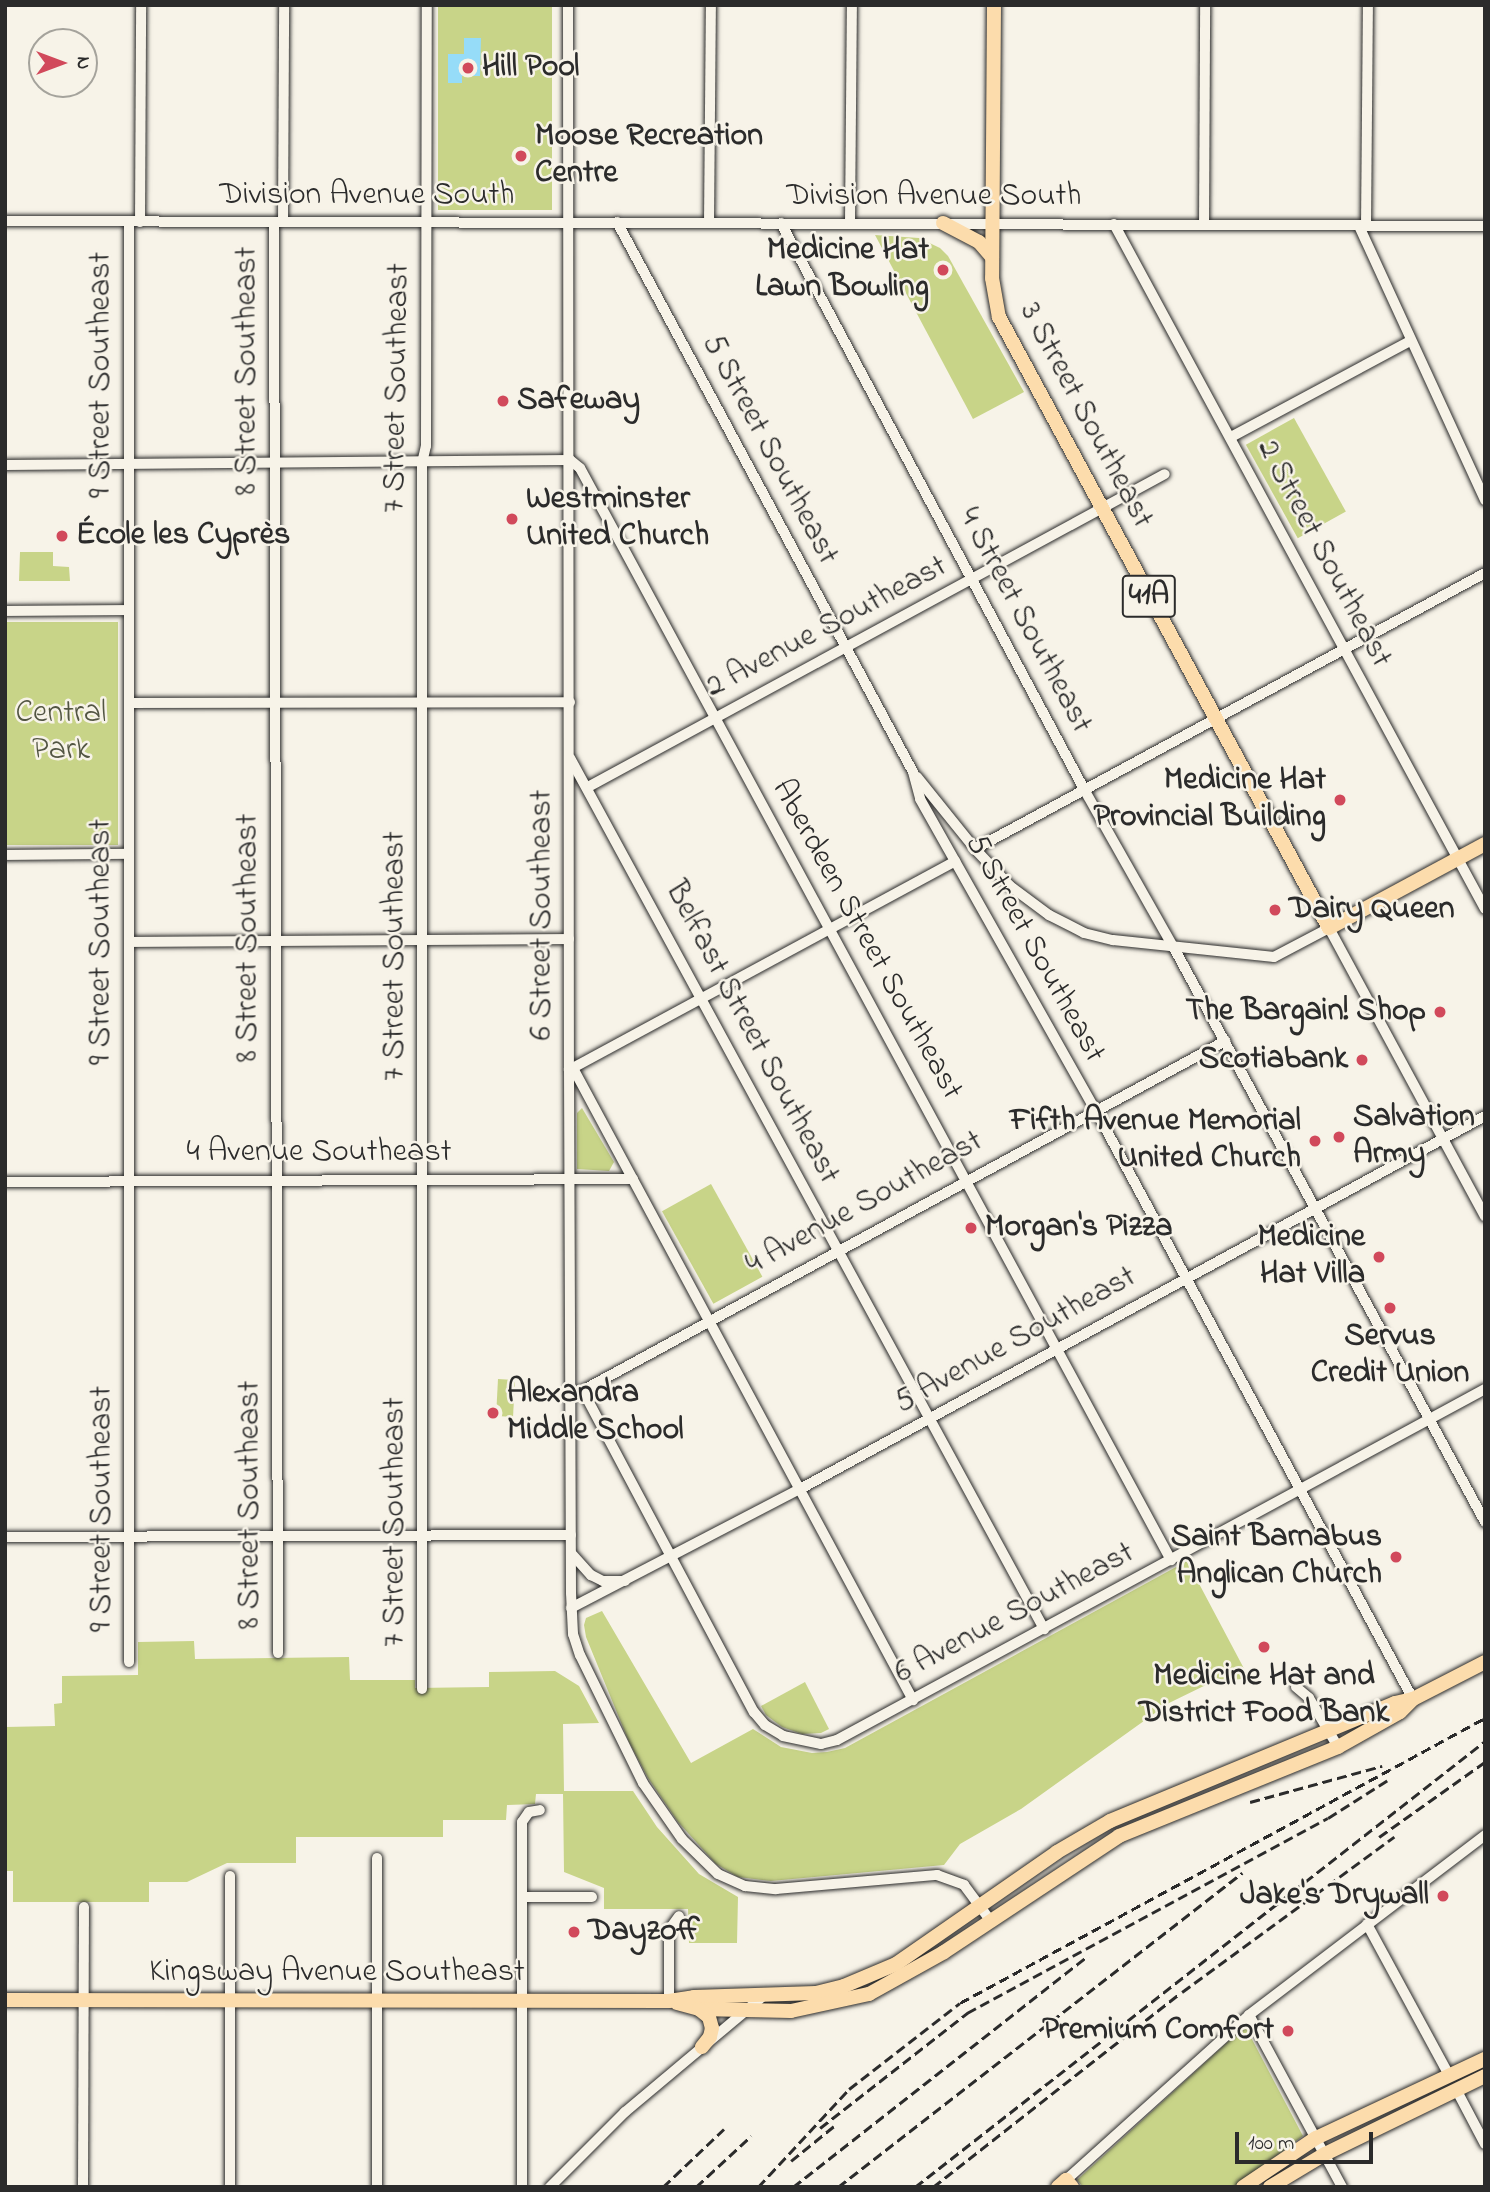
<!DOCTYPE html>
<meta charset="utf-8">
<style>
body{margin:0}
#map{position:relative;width:1490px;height:2192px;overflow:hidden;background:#f7f3e8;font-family:"Indie Flower",sans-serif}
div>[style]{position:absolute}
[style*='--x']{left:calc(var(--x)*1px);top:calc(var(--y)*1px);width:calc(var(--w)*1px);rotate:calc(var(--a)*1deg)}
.green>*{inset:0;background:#c8d488;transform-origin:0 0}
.water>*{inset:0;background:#96dcf8}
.roads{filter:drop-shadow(0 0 2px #2b2b2b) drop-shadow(0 0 2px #2b2b2b)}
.minor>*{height:10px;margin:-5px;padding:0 5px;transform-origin:5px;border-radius:5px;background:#f7f3e8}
.major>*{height:14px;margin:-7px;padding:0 7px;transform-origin:7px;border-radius:7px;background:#fcdcac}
.rail>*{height:2.5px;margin-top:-1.25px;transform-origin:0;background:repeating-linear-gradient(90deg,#2b2b2b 0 10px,transparent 0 15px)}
.dots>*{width:19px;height:19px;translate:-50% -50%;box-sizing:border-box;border:4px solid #f7f3e8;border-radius:50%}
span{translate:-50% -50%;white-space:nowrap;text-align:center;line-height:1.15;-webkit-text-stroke:5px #f7f3e8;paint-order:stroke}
.shield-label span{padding:2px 5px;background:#f7f3e8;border:2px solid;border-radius:5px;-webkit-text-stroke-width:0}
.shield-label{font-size:30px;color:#2b2b2b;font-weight:700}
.poi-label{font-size:32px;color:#2b2b2b;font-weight:700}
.left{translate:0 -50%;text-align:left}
.right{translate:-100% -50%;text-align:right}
.street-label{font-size:32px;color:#2b2b2b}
.park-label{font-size:32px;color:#525542}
.frame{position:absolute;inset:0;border:7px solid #2b2b2b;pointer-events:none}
.north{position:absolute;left:28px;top:28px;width:70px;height:70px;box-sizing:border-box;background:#f7f3e8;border:2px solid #a5a39c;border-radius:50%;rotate:90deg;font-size:19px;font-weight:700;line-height:28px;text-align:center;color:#2b2b2b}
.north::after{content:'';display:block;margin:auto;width:24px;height:32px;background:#d1495b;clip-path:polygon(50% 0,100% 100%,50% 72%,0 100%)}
.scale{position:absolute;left:1235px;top:2132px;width:138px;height:32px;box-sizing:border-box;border:4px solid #2b2b2b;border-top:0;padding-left:9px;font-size:21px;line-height:24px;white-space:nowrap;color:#2b2b2b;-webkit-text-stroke:5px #f7f3e8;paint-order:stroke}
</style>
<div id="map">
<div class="green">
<i style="left:438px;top:5px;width:114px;height:205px"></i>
<i style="clip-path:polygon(875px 235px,919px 238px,940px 248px,948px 256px,1024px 392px,973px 419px)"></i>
<i style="left:1294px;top:418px;width:107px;height:55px;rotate:61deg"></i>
<i style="clip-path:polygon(20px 552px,53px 552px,53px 566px,69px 567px,70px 581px,19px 581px)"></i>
<i style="left:5px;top:622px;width:113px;height:223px"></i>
<i style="clip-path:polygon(582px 1108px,614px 1162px,609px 1171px,577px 1169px,577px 1113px)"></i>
<i style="left:711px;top:1184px;width:106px;height:56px;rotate:61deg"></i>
<i style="left:498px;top:1379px;width:17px;height:37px;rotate:3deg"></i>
<i style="clip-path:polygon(1187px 1561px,1249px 1678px,1210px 1683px,1169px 1703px,1021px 1809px,960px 1844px,944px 1865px,771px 1881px,738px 1877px,716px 1864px,678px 1822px,648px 1778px,629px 1742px,586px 1637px,584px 1625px,586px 1618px,602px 1611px,691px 1763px,753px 1729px,781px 1747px,812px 1753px,827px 1752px,845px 1748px)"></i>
<i style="clip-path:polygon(194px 1641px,195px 1659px,349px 1657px,350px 1680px,415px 1680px,415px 1688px,489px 1687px,489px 1672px,555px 1671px,579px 1686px,599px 1723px,563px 1724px,564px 1791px,633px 1791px,657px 1827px,699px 1874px,738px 1897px,737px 1943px,689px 1943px,688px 1909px,604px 1909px,604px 1888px,564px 1872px,563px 1794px,536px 1794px,535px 1804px,507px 1805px,506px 1820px,443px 1820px,443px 1837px,296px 1837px,296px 1863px,227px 1863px,187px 1882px,149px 1882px,149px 1902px,13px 1902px,13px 1871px,5px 1871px,5px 1727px,55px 1726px,54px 1704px,62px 1703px,62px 1676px,138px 1675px,138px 1642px)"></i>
<i style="clip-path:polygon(805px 1682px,829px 1729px,821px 1733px,802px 1734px,782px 1727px,766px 1715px,761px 1706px)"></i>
<i style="clip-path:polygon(1245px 2026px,1303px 2136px,1234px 2187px,1083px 2187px,1077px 2180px)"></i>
</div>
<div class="water">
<i style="clip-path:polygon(464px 38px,481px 38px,480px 76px,462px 76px,462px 83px,448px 83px,448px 54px,464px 54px)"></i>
</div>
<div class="roads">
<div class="minor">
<i style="--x:568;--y:5;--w:1065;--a:89.95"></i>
<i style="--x:569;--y:1070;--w:523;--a:89.78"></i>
<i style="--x:571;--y:1593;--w:41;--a:87.2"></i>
<i style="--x:573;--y:1634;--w:22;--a:72"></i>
<i style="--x:580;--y:1655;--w:143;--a:63.8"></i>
<i style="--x:643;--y:1783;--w:68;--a:55.1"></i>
<i style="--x:682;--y:1839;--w:50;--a:44.2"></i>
<i style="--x:718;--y:1874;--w:30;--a:24"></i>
<i style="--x:745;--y:1886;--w:31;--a:6"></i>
<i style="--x:776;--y:1889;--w:162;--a:-5"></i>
<i style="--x:937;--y:1875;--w:29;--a:20"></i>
<i style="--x:964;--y:1885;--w:44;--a:53.4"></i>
<i style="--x:5;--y:221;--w:1480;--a:0.19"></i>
<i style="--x:129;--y:222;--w:1440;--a:90"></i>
<i style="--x:140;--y:222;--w:217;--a:-89.7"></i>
<i style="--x:274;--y:222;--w:1431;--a:89.84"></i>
<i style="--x:283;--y:222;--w:217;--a:-89.7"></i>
<i style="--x:617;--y:222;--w:625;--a:61.71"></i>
<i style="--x:913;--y:772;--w:28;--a:75"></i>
<i style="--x:920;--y:799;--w:371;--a:60.6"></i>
<i style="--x:1102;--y:1122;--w:655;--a:61.68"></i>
<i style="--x:709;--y:223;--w:218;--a:-89.5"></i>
<i style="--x:781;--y:223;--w:644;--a:61.84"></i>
<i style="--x:1085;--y:791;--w:180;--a:60.5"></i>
<i style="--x:1174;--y:948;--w:653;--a:61.55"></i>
<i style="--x:850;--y:223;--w:218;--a:-89.5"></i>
<i style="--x:1114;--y:224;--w:779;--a:61.56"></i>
<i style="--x:1204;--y:225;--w:220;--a:-89.7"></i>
<i style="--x:1359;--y:226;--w:302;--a:65.3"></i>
<i style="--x:1366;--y:226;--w:221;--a:-89.5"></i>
<i style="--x:1231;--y:437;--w:203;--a:-28.2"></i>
<i style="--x:5;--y:465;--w:565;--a:-0.51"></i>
<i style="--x:570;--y:460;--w:13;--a:39"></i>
<i style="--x:580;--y:468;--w:1242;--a:61.58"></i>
<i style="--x:5;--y:611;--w:123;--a:-0.5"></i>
<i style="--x:129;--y:703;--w:441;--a:-0.1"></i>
<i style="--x:570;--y:758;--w:992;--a:61.44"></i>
<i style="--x:917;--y:777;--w:92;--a:51.1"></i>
<i style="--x:975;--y:849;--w:51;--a:46.6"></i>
<i style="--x:1010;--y:886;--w:49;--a:36.6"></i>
<i style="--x:1049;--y:915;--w:39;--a:27"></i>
<i style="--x:1084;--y:933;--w:30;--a:14"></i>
<i style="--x:1113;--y:940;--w:162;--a:6"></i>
<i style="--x:1274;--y:957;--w:62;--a:-27.8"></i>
<i style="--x:1329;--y:928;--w:328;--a:61.6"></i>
<i style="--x:588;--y:787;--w:656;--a:-28.48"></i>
<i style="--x:975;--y:849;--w:580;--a:-28.42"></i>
<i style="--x:5;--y:855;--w:124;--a:-0.5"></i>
<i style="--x:129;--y:942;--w:440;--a:-0.4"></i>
<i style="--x:573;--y:1068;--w:718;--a:61.72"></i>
<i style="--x:569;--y:1070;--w:439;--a:-28.4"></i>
<i style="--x:5;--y:1182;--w:628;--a:-0.27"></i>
<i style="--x:583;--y:1391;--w:364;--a:62"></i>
<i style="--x:754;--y:1712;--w:17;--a:50"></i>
<i style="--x:765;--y:1725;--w:21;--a:31"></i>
<i style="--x:783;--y:1736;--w:39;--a:12"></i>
<i style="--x:821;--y:1744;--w:16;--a:-14"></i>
<i style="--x:837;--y:1740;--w:737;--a:-28.44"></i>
<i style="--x:578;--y:1393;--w:737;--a:-28.55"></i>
<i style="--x:5;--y:1537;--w:566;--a:-0.2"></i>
<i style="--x:571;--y:1553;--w:30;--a:48"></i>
<i style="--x:591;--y:1575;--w:13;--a:27"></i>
<i style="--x:603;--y:1581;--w:22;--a:0"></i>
<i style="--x:571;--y:1608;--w:258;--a:-27.5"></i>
<i style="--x:800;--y:1489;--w:780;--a:-28.57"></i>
<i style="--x:1296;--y:1687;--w:17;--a:40"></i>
<i style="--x:1309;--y:1698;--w:57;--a:59.4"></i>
<i style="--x:422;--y:1689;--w:1226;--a:-90"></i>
<i style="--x:422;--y:463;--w:17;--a:-77"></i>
<i style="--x:426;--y:446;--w:441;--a:-89.9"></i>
<i style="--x:377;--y:1858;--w:329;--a:90"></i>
<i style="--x:230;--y:1876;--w:311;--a:90"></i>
<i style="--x:522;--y:1897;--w:70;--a:0"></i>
<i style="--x:1367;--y:1924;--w:172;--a:61.5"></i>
<i style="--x:669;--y:2001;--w:71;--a:-90"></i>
<i style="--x:669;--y:1930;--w:17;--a:-54"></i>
<i style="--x:1249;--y:2015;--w:196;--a:61.6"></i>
<i style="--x:1457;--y:2091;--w:60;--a:62.2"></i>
<i style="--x:1066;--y:2180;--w:246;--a:-42"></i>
<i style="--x:1249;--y:2015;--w:297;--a:-37.3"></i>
<i style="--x:83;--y:2187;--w:280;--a:-89.8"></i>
<i style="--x:522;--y:2187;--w:365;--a:-90"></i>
<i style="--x:522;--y:1822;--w:12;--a:-55"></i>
<i style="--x:529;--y:1812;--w:11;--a:-10"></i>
<i style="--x:550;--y:2187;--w:106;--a:-45"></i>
<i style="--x:625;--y:2112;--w:180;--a:-40"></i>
</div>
<div class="major">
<i style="--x:994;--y:5;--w:273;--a:90.4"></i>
<i style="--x:992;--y:278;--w:40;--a:80"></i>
<i style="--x:999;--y:317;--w:694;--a:61.63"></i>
<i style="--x:1329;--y:928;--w:177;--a:-28.3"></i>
<i style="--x:943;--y:223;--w:41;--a:27.8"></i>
<i style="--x:979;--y:242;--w:20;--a:49"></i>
<i style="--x:5;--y:2000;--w:664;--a:0.09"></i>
<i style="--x:669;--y:2001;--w:25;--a:-9"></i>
<i style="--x:694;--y:1997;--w:122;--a:-1.9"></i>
<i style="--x:816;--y:1993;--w:29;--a:-14"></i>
<i style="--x:844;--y:1986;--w:56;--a:-22.9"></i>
<i style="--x:896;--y:1964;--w:196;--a:-34.8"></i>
<i style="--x:1057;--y:1852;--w:61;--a:-30.3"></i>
<i style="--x:1110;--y:1821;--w:308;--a:-22.5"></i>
<i style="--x:1395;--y:1703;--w:18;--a:-13"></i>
<i style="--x:677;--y:2003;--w:23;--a:15"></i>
<i style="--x:699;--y:2009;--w:92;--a:1.2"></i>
<i style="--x:791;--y:2011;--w:80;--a:-12.3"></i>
<i style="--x:869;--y:1994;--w:86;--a:-29.2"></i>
<i style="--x:944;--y:1952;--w:210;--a:-33.5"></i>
<i style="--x:1119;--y:1836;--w:236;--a:-22.1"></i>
<i style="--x:1338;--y:1747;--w:71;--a:-29.4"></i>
<i style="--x:1400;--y:1712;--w:18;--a:-45"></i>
<i style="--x:1413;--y:1699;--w:81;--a:-27.2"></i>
<i style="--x:699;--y:2009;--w:13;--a:39"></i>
<i style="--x:709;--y:2017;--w:11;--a:75"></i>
<i style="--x:712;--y:2028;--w:9;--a:103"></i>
<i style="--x:710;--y:2037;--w:13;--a:129"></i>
<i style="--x:1058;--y:2187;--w:11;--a:-41"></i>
<i style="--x:1066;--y:2180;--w:9;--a:49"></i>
<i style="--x:1243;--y:2187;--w:88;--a:-33.9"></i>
<i style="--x:1316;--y:2138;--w:187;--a:-25.1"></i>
<i style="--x:1270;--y:2187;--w:64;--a:-31"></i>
<i style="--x:1325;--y:2154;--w:178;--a:-26"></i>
</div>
</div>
<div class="rail">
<i style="--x:1250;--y:1802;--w:137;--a:-15.3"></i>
<i style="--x:1379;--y:1837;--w:130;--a:-35.3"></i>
<i style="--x:1182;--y:1992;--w:263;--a:-36.2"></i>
<i style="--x:820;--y:2128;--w:187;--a:-38"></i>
<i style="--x:967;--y:2013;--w:410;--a:-28.4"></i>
<i style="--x:1328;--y:1818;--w:75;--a:-32.4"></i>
<i style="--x:791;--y:2161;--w:55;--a:-39.1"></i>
<i style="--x:663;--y:2187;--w:84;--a:-43.6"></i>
<i style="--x:696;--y:2187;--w:75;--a:-42.8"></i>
<i style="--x:727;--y:2187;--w:2;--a:-63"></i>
<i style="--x:758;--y:2187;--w:134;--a:-47.1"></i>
<i style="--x:849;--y:2089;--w:140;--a:-37.8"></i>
<i style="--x:960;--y:2003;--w:597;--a:-28.5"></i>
<i style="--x:793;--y:2187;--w:375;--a:-38.1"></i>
<i style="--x:838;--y:2187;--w:512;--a:-37.86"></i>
<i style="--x:915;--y:2187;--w:724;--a:-38.04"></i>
<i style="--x:933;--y:2187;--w:311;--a:-38.1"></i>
</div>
<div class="dots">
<i style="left:468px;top:68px;background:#d1495b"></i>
<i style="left:521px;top:156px;background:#d1495b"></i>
<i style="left:943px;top:270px;background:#d1495b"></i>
<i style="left:503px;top:401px;background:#d1495b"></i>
<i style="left:512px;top:519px;background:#d1495b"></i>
<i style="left:62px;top:536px;background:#d1495b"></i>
<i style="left:1340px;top:800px;background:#d1495b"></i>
<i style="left:1275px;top:910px;background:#d1495b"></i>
<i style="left:1440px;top:1012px;background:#d1495b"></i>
<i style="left:1362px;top:1060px;background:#d1495b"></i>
<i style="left:1339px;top:1137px;background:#d1495b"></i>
<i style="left:1315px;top:1141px;background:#d1495b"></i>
<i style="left:971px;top:1228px;background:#d1495b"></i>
<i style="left:1379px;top:1257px;background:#d1495b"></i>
<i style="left:1390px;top:1308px;background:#d1495b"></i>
<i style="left:493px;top:1413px;background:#d1495b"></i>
<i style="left:1396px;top:1557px;background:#d1495b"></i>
<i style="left:1264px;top:1647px;background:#d1495b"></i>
<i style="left:1443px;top:1896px;background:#d1495b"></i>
<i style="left:574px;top:1932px;background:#d1495b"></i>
<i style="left:1288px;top:2031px;background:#d1495b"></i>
</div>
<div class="shield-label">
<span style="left:1149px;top:596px">41A</span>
</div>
<div class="poi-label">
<span class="left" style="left:482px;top:68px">Hill Pool</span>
<span class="left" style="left:535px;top:156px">Moose Recreation<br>Centre</span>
<span class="right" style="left:929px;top:270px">Medicine Hat<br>Lawn Bowling</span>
<span class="left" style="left:517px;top:401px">Safeway</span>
<span class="left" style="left:526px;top:519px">Westminster<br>United Church</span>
<span class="left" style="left:76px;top:536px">École les Cyprès</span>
<span class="right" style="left:1326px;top:800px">Medicine Hat<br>Provincial Building</span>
<span class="left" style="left:1289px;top:910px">Dairy Queen</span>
<span class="right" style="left:1426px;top:1012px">The Bargain! Shop</span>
<span class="right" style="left:1348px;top:1060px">Scotiabank</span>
<span class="left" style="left:1353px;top:1137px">Salvation<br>Army</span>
<span class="right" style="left:1301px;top:1141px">Fifth Avenue Memorial<br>United Church</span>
<span class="left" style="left:985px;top:1228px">Morgan's Pizza</span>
<span class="right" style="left:1365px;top:1257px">Medicine<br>Hat Villa</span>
<span style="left:1390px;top:1356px">Servus<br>Credit Union</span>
<span class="left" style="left:507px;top:1413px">Alexandra<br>Middle School</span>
<span class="right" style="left:1382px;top:1557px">Saint Barnabus<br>Anglican Church</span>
<span style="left:1264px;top:1696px">Medicine Hat and<br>District Food Bank</span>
<span class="right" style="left:1429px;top:1896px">Jake's Drywall</span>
<span class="left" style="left:588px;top:1932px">Dayzoff</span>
<span class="right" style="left:1274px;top:2031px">Premium Comfort</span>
</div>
<div class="street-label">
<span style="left:367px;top:196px">Division Avenue South</span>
<span style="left:934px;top:197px">Division Avenue South</span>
<span style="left:248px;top:371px;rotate:-90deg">8 Street Southeast</span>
<span style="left:102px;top:375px;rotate:-90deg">9 Street Southeast</span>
<span style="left:398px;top:388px;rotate:-89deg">7 Street Southeast</span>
<span style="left:1085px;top:416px;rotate:62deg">3 Street Southeast</span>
<span style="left:769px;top:450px;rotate:62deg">5 Street Southeast</span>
<span style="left:1323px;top:554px;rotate:62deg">2 Street Southeast</span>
<span style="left:1024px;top:621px;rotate:62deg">4 Street Southeast</span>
<span style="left:827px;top:628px;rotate:-28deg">2 Avenue Southeast</span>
<span style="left:543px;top:915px;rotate:-90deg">6 Street Southeast</span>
<span style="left:249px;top:938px;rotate:-90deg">8 Street Southeast</span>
<span style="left:866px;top:940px;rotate:61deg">Aberdeen Street Southeast</span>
<span style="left:102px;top:942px;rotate:-90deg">9 Street Southeast</span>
<span style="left:1034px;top:949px;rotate:61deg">5 Street Southeast</span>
<span style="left:396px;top:956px;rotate:-90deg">7 Street Southeast</span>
<span style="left:751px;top:1033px;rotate:62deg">Belfast Street Southeast</span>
<span style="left:319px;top:1153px">4 Avenue Southeast</span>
<span style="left:865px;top:1204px;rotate:-29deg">4 Avenue Southeast</span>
<span style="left:1016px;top:1341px;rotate:-29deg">5 Avenue Southeast</span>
<span style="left:251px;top:1505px;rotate:-90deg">8 Street Southeast</span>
<span style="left:103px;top:1509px;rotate:-90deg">9 Street Southeast</span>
<span style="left:396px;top:1522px;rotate:-90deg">7 Street Southeast</span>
<span style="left:1015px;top:1614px;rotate:-28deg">6 Avenue Southeast</span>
<span style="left:337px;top:1973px">Kingsway Avenue Southeast</span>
</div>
<div class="park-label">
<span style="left:61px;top:733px">Central<br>Park</span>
</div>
<div class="frame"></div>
<div class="north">N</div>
<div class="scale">100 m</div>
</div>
